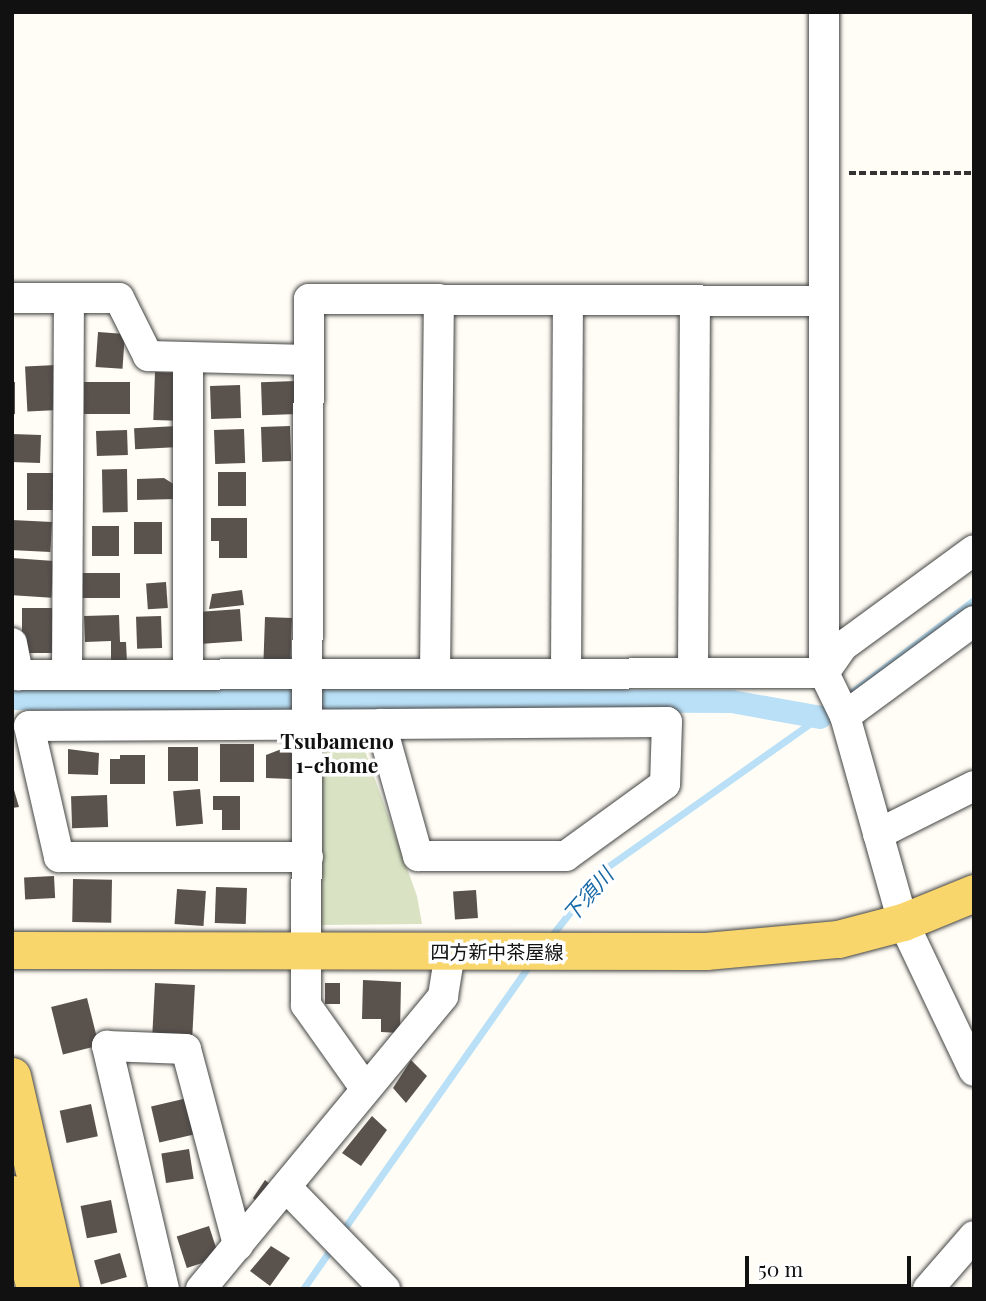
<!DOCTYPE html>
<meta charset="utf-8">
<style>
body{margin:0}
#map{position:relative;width:986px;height:1301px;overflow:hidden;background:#fffdf5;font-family:"Playfair Display","Noto Sans JP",serif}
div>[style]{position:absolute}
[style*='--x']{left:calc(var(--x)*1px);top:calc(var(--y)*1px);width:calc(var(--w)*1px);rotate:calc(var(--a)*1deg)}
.cemetery>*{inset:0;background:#d9e3c4}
.stream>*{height:7px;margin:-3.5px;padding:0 3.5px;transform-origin:3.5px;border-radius:3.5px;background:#b9e0f7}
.canal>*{height:23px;margin:-11.5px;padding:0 11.5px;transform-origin:11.5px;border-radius:11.5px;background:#b9e0f7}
.building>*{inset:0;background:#5a524d;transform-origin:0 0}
.path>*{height:4.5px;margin-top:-2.25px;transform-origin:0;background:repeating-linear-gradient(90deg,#333 0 7px,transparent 0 10.5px)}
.roads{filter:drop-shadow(0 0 2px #444) drop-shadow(0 0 2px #444)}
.minor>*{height:30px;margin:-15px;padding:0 15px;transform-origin:15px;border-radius:15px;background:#fff}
.major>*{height:37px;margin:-18.5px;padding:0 18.5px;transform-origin:18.5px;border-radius:18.5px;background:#f9d66b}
span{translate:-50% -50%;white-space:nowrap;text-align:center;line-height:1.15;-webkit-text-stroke:7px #fff;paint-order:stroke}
.street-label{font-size:19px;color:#111}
.neighbourhood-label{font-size:21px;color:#111;font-weight:700}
.water-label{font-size:21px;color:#1768a6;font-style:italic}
.frame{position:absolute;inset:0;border:14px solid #111;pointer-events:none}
.scale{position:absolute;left:745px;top:1256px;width:166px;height:32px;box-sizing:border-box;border:4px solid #111;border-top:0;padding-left:9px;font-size:21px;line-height:24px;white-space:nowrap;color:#111;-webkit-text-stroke:5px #fff;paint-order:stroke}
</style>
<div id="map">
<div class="cemetery">
<i style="clip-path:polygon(317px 739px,361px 740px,417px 896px,422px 924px,320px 925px)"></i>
</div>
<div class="stream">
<i style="--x:848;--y:695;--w:158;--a:-37"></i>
<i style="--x:549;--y:939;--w:88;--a:-52"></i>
<i style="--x:603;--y:870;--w:282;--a:-35.3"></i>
<i style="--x:341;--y:1233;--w:330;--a:-54.9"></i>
<i style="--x:303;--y:1289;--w:52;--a:-55.1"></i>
</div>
<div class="canal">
<i style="--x:12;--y:698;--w:719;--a:0.24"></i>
<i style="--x:731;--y:701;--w:90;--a:10.2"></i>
</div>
<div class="building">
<i style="left:98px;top:332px;width:27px;height:35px;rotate:4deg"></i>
<i style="left:56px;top:365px;width:45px;height:31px;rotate:87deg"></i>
<i style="left:155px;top:372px;width:24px;height:48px;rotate:2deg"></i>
<i style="left:296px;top:381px;width:33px;height:35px;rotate:88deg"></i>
<i style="left:12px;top:382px;width:3px;height:32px"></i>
<i style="left:130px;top:382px;width:32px;height:46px;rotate:90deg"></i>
<i style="left:240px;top:385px;width:33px;height:30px;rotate:88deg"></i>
<i style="left:178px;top:426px;width:21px;height:44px;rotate:87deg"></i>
<i style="left:290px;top:426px;width:35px;height:29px;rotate:88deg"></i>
<i style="left:244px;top:429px;width:34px;height:30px;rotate:88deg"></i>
<i style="left:127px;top:430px;width:25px;height:31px;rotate:88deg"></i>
<i style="left:12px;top:434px;width:29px;height:28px;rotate:2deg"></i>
<i style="left:127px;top:469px;width:43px;height:25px;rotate:89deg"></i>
<i style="left:218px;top:472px;width:28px;height:34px"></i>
<i style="left:27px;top:473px;width:28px;height:37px"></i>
<i style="clip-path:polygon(164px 478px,175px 485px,176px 499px,137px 500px,137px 479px)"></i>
<i style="clip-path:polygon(211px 518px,247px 518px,247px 558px,219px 558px,219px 541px,211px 541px)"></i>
<i style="left:12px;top:520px;width:40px;height:30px;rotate:3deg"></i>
<i style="left:134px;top:522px;width:28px;height:32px"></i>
<i style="left:92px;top:526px;width:27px;height:30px"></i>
<i style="left:12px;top:558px;width:42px;height:37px;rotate:4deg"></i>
<i style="left:80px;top:573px;width:40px;height:25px"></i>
<i style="left:166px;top:582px;width:26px;height:20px;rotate:86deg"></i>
<i style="clip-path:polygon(242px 590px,244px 605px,209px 609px,212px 594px)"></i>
<i style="left:22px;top:608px;width:36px;height:45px"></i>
<i style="left:240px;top:609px;width:32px;height:39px;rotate:86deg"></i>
<i style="clip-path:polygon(119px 615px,120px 642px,126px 642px,127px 663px,111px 664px,111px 641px,85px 642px,84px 616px)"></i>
<i style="left:161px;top:616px;width:32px;height:25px;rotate:88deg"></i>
<i style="left:265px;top:617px;width:27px;height:42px;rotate:2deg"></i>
<i style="left:254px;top:744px;width:38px;height:34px;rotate:90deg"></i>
<i style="clip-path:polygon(292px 745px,292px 779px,266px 778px,266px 755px)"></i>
<i style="left:198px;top:747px;width:34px;height:30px;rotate:90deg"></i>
<i style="clip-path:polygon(68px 749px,99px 753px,98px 775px,68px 774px)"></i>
<i style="clip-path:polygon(120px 755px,145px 755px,145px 784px,110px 784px,110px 759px,120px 759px)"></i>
<i style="clip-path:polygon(12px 783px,19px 807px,12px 808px)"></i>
<i style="left:200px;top:789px;width:35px;height:27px;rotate:85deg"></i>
<i style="left:107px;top:795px;width:32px;height:36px;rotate:88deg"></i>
<i style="clip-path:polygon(213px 796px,240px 796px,240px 830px,222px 830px,222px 810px,213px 810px)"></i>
<i style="left:54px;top:876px;width:22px;height:30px;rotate:87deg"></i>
<i style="left:73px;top:879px;width:39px;height:43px;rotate:1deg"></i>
<i style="left:216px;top:887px;width:31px;height:36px;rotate:2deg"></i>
<i style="left:177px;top:889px;width:29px;height:35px;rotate:4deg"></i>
<i style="left:476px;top:890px;width:28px;height:23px;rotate:86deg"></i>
<i style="clip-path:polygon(363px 980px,401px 982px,400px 1033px,381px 1032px,381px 1019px,362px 1019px)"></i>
<i style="left:155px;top:983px;width:40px;height:53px;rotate:3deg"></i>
<i style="left:325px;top:983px;width:15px;height:21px"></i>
<i style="left:87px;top:998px;width:49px;height:37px;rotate:76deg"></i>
<i style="clip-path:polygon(411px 1060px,427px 1076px,406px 1103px,393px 1088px)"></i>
<i style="left:192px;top:1097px;width:37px;height:42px;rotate:77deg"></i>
<i style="left:91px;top:1104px;width:33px;height:32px;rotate:78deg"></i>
<i style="clip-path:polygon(372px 1116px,387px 1130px,361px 1166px,342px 1153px)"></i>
<i style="left:189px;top:1149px;width:30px;height:28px;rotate:81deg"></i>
<i style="clip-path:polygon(265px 1180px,272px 1186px,258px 1204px,253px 1198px)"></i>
<i style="left:111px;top:1200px;width:33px;height:31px;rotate:79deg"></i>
<i style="left:209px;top:1226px;width:33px;height:34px;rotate:72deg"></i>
<i style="clip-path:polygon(271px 1246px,290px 1258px,270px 1286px,250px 1271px)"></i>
<i style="left:120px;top:1253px;width:25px;height:27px;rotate:74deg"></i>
</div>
<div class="path">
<i style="--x:849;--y:173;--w:125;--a:0"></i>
</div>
<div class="roads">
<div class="minor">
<i style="--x:824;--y:12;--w:661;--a:90"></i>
<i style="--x:824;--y:673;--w:48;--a:64"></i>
<i style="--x:845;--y:716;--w:214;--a:74.3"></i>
<i style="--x:903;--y:922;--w:165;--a:64.5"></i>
<i style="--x:12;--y:298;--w:107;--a:0"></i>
<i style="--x:119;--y:298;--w:65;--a:63.4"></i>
<i style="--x:148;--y:356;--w:161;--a:1.4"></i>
<i style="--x:188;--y:358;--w:316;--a:90"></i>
<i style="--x:12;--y:643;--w:33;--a:79"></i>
<i style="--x:18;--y:675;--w:806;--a:-0.14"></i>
<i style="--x:566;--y:673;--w:373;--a:-89.7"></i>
<i style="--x:693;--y:673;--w:373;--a:-89.7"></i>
<i style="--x:824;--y:673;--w:33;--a:-55"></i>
<i style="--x:843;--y:646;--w:162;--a:-36.2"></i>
<i style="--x:435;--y:674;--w:375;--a:-89.4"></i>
<i style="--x:67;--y:675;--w:377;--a:-89.7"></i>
<i style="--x:845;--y:716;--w:160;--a:-36.4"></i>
<i style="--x:878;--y:834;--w:107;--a:-26.6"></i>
<i style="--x:308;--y:857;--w:249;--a:180"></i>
<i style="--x:59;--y:857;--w:134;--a:-102.9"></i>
<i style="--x:29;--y:726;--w:352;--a:-0.3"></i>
<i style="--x:381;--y:724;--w:286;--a:-0.4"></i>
<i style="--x:667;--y:722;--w:62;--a:91.8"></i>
<i style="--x:665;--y:784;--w:122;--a:144"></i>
<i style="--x:566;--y:856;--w:148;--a:180"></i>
<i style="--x:418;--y:856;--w:137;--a:-105.7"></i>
<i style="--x:365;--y:1088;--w:102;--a:-125.4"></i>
<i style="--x:306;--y:1005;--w:706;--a:-89.76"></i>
<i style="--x:309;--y:299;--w:513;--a:0.22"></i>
<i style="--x:287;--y:1188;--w:141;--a:45.9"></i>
<i style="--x:164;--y:1289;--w:250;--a:-103.2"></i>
<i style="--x:107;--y:1046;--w:79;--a:2.2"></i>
<i style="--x:186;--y:1049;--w:203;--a:75.1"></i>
<i style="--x:201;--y:1289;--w:380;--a:-50.4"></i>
<i style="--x:443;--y:996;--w:44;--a:-80.8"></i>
<i style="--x:928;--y:1289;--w:70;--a:-49"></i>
</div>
<div class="major">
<i style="--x:12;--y:950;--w:694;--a:0.08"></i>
<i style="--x:706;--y:951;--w:133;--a:-5.2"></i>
<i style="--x:838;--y:939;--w:67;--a:-14.7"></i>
<i style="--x:903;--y:922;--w:77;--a:-22.2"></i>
<i style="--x:12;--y:1076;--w:219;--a:77"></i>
<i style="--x:12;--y:1194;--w:98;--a:76.4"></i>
</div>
</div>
<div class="street-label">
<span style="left:497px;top:952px">四方新中茶屋線</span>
</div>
<div class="neighbourhood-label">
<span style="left:337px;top:752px">Tsubameno<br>1-chome</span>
</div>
<div class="water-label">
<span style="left:587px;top:894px;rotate:-49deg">下須川</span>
</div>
<div class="frame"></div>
<div class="scale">50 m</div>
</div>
